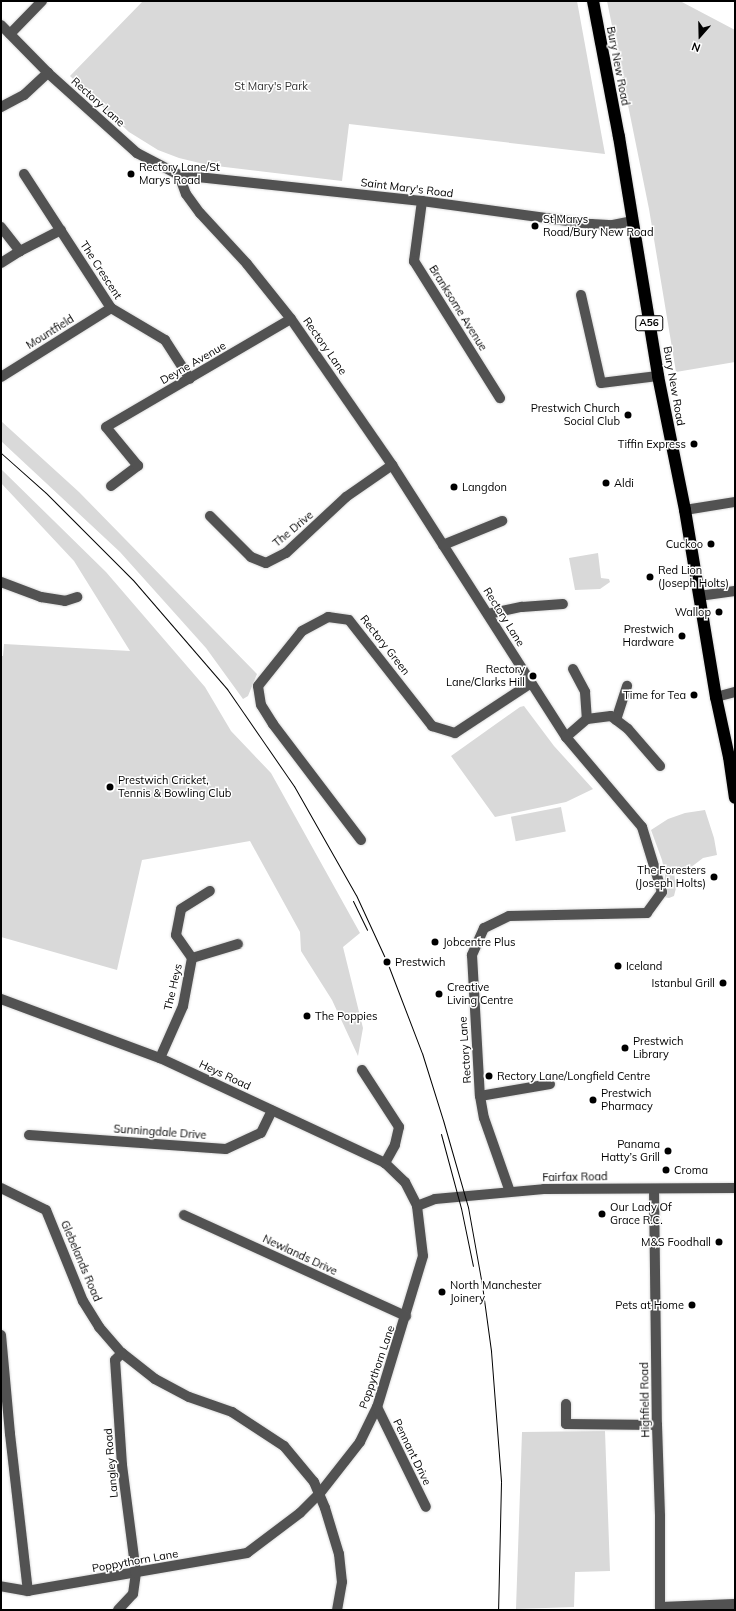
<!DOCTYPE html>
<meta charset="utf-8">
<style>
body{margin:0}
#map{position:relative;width:736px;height:1611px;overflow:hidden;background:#fff;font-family:Mulish,sans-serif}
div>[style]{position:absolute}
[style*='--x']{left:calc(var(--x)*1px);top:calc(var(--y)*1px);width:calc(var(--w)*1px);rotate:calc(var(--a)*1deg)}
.green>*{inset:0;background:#d9d9d9;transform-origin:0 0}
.roads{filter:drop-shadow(0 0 1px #dbdbdb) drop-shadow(0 0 1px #dbdbdb)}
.minor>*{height:10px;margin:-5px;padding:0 5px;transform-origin:5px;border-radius:5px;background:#525252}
.highway>*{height:12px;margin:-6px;padding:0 6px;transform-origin:6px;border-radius:6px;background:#000}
.tram>*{height:1px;margin:-0.5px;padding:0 0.5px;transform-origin:0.5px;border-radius:0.5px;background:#000}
.dots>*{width:11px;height:11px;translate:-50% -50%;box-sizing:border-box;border:2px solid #fff;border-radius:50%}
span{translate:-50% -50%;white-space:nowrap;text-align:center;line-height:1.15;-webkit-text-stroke:3px #fff;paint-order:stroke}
.shield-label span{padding:1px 3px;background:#fff;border:1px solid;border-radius:3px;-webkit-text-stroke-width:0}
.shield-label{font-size:10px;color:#000;font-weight:700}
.street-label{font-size:11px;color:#000}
.park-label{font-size:11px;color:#303030}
.poi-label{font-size:11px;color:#000}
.left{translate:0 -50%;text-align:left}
.right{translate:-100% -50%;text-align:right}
.frame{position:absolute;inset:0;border:2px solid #000;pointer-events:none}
.north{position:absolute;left:680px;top:16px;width:40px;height:40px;-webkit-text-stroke:3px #fff;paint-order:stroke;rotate:200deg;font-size:11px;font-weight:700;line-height:16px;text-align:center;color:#000}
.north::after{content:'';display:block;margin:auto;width:14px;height:18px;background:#000;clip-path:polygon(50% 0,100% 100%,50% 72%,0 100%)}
</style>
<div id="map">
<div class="green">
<i style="clip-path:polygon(143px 1px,577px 1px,605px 154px,349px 124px,342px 181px,208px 165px,179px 158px,158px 150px,129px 132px,70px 76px)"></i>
<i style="clip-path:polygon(607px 1px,680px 1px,735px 30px,735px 362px,676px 372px,649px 209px)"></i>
<i style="clip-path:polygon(1px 421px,79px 492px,257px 674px,248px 696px,243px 699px,206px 648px,120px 552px,1px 441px)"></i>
<i style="clip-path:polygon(1px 469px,106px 572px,205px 687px,231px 731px,271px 773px,360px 933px,343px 947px,363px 1028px,358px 1056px,332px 1000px,301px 951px,300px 932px,250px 841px,142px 860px,117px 970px,1px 937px,1px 656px,3px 656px,4px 644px,130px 651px,74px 561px,1px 483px)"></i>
<i style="clip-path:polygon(598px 553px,601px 578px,609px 579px,610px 582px,600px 589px,575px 590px,569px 558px)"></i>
<i style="clip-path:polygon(524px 706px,554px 746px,593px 789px,566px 802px,495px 817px,451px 756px,520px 707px)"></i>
<i style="left:561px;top:807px;width:25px;height:51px;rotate:79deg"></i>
<i style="clip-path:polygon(705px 810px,714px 838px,717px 855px,703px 858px,686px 871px,674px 872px,676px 888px,674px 896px,669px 898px,664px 897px,665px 875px,662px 860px,651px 830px,668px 819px,685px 813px)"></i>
<i style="clip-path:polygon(605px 1431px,610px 1571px,575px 1572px,574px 1607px,516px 1609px,522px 1432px)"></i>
</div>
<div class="roads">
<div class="minor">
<i style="--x:1;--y:25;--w:67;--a:45.6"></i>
<i style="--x:48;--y:73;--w:120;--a:42"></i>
<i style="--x:137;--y:153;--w:47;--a:27.6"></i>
<i style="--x:179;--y:175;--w:244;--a:6.1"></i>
<i style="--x:422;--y:201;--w:171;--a:7.8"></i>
<i style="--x:591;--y:224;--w:22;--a:3"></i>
<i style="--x:613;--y:225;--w:19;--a:-12"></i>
<i style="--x:10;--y:34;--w:46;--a:-45.9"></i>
<i style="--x:1;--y:107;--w:26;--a:-28"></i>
<i style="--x:24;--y:95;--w:33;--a:-43"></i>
<i style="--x:24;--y:174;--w:160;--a:57"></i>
<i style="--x:111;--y:308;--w:63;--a:30.7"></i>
<i style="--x:165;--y:340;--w:46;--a:57.3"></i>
<i style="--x:179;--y:175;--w:20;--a:70"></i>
<i style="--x:186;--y:194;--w:24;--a:54"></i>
<i style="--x:200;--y:213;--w:69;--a:47.3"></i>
<i style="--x:247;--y:264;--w:70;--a:51.3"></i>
<i style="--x:291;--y:319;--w:178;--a:55.3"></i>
<i style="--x:392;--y:465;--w:323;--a:57.4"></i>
<i style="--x:566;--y:737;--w:118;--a:49.8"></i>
<i style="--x:642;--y:827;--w:68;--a:72.9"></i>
<i style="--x:662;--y:892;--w:26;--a:126"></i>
<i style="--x:647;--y:913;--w:138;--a:178.8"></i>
<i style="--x:509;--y:916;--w:28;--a:154"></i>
<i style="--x:484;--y:928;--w:30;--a:114"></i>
<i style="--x:472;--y:955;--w:141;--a:86.8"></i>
<i style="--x:480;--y:1096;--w:22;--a:80"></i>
<i style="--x:484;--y:1118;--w:78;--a:70.6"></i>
<i style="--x:422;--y:201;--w:61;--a:97.6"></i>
<i style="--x:414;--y:261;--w:162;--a:57.9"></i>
<i style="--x:1;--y:227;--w:31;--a:52"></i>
<i style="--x:1;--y:263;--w:22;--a:-32"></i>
<i style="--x:20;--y:251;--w:46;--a:-27.1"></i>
<i style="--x:581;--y:295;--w:90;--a:77.2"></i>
<i style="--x:601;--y:383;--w:57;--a:-7"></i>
<i style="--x:1;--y:377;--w:130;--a:-32.1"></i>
<i style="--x:111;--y:486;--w:34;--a:-37"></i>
<i style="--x:138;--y:466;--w:50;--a:-129.4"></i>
<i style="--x:106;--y:427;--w:214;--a:-30.3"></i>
<i style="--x:685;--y:510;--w:51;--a:-9.1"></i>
<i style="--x:210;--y:516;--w:58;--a:45"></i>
<i style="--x:251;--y:557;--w:16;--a:22"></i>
<i style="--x:266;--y:563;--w:22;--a:-27"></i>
<i style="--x:286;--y:553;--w:82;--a:-43"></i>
<i style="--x:346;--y:497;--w:56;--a:-34.8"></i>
<i style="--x:443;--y:545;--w:64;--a:-22.1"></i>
<i style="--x:1;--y:582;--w:43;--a:20.6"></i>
<i style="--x:41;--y:597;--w:24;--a:9"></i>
<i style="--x:65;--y:601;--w:13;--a:-18"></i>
<i style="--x:699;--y:596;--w:36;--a:-8"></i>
<i style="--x:488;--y:614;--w:35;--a:-12"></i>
<i style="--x:522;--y:607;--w:41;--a:-4.2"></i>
<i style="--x:573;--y:669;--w:26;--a:62"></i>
<i style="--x:585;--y:692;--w:27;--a:86"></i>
<i style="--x:716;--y:697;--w:20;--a:-15"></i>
<i style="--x:616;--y:720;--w:36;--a:-72"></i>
<i style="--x:566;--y:737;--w:28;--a:-41"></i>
<i style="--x:587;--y:719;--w:24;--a:-7"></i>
<i style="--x:611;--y:716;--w:21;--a:37"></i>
<i style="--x:628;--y:729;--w:49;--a:49.1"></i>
<i style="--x:361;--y:840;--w:146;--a:-127.2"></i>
<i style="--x:273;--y:724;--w:22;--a:-122"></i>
<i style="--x:261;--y:705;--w:19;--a:-99"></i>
<i style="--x:258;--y:686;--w:70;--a:-51.3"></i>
<i style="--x:302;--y:631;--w:30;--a:-28"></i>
<i style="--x:328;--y:617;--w:21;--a:8"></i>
<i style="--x:349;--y:620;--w:135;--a:51.9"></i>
<i style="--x:432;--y:726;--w:24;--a:17"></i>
<i style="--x:455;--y:733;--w:91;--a:-33.3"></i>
<i style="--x:192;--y:958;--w:48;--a:-16.9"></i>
<i style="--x:1;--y:999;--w:170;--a:20.4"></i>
<i style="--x:160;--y:1058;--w:248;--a:25"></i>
<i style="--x:385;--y:1163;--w:28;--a:44"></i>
<i style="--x:405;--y:1182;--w:27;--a:63"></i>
<i style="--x:417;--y:1206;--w:50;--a:83.2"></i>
<i style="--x:423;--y:1256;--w:158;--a:106.9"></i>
<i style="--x:377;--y:1407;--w:39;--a:116"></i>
<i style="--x:360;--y:1442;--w:65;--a:128.1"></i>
<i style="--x:320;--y:1493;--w:28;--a:135"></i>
<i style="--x:300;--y:1513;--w:66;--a:143"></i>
<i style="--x:247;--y:1553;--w:222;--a:170.2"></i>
<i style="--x:28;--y:1591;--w:27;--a:-170"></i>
<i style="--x:160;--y:1058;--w:57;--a:-66.1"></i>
<i style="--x:183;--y:1006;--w:49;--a:-79.4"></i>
<i style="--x:192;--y:958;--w:28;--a:-125"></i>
<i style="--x:176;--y:935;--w:26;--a:-79"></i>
<i style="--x:181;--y:909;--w:34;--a:-32"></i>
<i style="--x:362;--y:1070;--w:68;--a:57"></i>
<i style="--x:399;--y:1127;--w:18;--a:103"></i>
<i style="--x:395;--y:1145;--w:21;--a:119"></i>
<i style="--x:480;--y:1096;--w:71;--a:-9.7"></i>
<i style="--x:29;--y:1135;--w:197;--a:4.1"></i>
<i style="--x:226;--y:1149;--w:38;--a:-25"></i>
<i style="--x:261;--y:1133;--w:25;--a:-64"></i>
<i style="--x:1;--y:1188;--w:50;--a:26.1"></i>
<i style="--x:46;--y:1210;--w:98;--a:67.9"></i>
<i style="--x:83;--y:1301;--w:31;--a:58"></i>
<i style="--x:99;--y:1327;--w:35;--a:49"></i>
<i style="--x:122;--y:1353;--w:42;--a:38.2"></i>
<i style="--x:155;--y:1379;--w:38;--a:28"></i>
<i style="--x:189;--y:1397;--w:46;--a:19.2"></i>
<i style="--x:232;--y:1412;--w:62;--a:33.2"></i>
<i style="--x:284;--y:1446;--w:47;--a:50.2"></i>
<i style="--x:314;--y:1482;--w:28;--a:67"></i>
<i style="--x:325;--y:1508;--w:48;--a:73.1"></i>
<i style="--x:339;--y:1554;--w:28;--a:84"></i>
<i style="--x:342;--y:1582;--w:28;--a:100"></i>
<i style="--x:654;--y:1189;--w:236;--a:89.3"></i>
<i style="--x:657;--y:1425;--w:91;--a:88.1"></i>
<i style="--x:660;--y:1516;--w:94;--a:90"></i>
<i style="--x:417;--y:1206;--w:19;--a:-21"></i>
<i style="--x:435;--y:1199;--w:109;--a:-5.2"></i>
<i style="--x:544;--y:1189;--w:191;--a:-0.3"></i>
<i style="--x:184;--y:1215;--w:244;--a:24.5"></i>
<i style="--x:1;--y:1335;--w:99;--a:84.8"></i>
<i style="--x:10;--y:1434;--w:158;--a:83.5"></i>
<i style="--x:566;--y:1404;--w:20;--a:90"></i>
<i style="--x:566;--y:1424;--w:91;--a:0.6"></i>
<i style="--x:377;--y:1407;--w:111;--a:63.9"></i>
<i style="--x:660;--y:1607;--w:75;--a:-2.3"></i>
<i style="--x:118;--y:1610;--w:22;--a:-47"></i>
<i style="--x:133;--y:1594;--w:21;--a:-82"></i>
<i style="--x:136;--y:1573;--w:109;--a:-97.4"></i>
<i style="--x:122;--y:1465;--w:105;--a:-93.8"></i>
<i style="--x:115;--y:1360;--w:10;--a:-45"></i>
</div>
<div class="highway">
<i style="--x:593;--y:1;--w:138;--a:79.2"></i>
<i style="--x:619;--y:137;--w:242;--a:80.7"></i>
<i style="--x:658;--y:376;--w:137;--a:78.6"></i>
<i style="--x:685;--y:510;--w:190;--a:80.6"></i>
<i style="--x:716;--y:697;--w:61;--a:77.8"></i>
<i style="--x:729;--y:757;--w:41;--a:81.7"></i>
</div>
</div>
<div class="tram">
<i style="--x:1;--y:453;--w:60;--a:41.6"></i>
<i style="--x:46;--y:493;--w:123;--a:45"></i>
<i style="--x:133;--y:580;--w:144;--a:49.2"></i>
<i style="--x:227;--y:689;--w:118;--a:55.4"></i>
<i style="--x:294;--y:786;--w:125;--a:60.4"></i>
<i style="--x:356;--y:895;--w:74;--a:65.2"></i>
<i style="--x:387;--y:962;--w:97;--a:69"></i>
<i style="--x:422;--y:1053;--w:70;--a:72.6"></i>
<i style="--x:443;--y:1120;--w:91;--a:74"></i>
<i style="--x:468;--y:1207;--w:79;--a:79.8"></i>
<i style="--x:482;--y:1285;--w:67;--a:82.2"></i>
<i style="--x:491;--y:1351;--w:131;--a:85.6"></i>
<i style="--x:501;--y:1482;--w:128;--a:91.3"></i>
<i style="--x:353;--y:901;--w:32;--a:64"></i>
<i style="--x:441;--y:1134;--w:77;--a:74.9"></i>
<i style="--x:461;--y:1208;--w:59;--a:78.3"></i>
</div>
<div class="dots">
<i style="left:131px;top:174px;background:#000"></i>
<i style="left:535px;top:226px;background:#000"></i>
<i style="left:628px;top:415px;background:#000"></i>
<i style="left:694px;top:444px;background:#000"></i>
<i style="left:606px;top:483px;background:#000"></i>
<i style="left:454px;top:487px;background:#000"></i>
<i style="left:711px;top:544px;background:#000"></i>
<i style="left:650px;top:577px;background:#000"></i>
<i style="left:719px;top:612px;background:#000"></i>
<i style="left:682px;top:636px;background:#000"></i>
<i style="left:533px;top:676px;background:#000"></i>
<i style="left:694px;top:695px;background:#000"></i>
<i style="left:110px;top:787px;background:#000"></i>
<i style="left:714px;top:877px;background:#000"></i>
<i style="left:435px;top:942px;background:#000"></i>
<i style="left:387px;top:962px;background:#000"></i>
<i style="left:618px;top:966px;background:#000"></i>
<i style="left:723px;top:983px;background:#000"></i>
<i style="left:439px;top:994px;background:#000"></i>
<i style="left:307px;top:1016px;background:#000"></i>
<i style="left:625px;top:1048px;background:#000"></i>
<i style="left:489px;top:1076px;background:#000"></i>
<i style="left:593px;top:1100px;background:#000"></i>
<i style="left:668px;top:1151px;background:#000"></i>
<i style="left:666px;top:1170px;background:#000"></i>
<i style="left:602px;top:1214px;background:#000"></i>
<i style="left:719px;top:1242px;background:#000"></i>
<i style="left:442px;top:1292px;background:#000"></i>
<i style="left:692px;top:1305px;background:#000"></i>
</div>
<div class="shield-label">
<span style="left:649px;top:323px">A56</span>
</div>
<div class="street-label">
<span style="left:618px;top:66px;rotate:79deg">Bury New Road</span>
<span style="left:98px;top:102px;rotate:42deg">Rectory Lane</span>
<span style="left:407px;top:188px;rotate:7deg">Saint Mary's Road</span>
<span style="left:101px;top:270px;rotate:57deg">The Crescent</span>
<span style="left:458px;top:308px;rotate:58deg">Branksome Avenue</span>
<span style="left:50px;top:332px;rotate:-32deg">Mountfield</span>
<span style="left:325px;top:346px;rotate:55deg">Rectory Lane</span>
<span style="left:193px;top:363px;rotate:-30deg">Deyne Avenue</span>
<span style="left:674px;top:386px;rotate:80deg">Bury New Road</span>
<span style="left:293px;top:529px;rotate:-40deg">The Drive</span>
<span style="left:504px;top:617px;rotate:58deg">Rectory Lane</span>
<span style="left:385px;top:645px;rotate:52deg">Rectory Green</span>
<span style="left:173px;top:987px;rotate:-77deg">The Heys</span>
<span style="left:465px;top:1050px;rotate:-94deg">Rectory Lane</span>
<span style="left:225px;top:1075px;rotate:25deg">Heys Road</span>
<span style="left:160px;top:1132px;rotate:4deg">Sunningdale Drive</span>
<span style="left:575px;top:1177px;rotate:-1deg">Fairfax Road</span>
<span style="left:300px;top:1255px;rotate:25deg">Newlands Drive</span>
<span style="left:81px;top:1261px;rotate:67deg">Glebelands Road</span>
<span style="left:377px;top:1367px;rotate:-71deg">Poppythorn Lane</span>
<span style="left:645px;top:1400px;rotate:-91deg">Highfield Road</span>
<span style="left:412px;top:1452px;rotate:64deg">Pennant Drive</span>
<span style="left:111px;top:1463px;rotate:-95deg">Langley Road</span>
<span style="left:135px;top:1561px;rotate:-10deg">Poppythorn Lane</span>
</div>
<div class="park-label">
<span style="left:271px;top:86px">St Mary's Park</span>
</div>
<div class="poi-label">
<span class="left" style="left:139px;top:174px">Rectory Lane/St<br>Marys Road</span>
<span class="left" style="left:543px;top:226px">St Marys<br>Road/Bury New Road</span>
<span class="right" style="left:620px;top:415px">Prestwich Church<br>Social Club</span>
<span class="right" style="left:686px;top:444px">Tiffin Express</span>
<span class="left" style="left:614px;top:483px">Aldi</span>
<span class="left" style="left:462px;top:487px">Langdon</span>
<span class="right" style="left:703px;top:544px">Cuckoo</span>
<span class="left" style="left:658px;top:577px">Red Lion<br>(Joseph Holts)</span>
<span class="right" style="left:711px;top:612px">Wallop</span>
<span class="right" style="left:674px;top:636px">Prestwich<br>Hardware</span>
<span class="right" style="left:525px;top:676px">Rectory<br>Lane/Clarks Hill</span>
<span class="right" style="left:686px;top:695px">Time for Tea</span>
<span class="left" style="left:118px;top:787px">Prestwich Cricket,<br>Tennis &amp; Bowling Club</span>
<span class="right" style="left:706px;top:877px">The Foresters<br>(Joseph Holts)</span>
<span class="left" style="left:443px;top:942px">Jobcentre Plus</span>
<span class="left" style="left:395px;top:962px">Prestwich</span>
<span class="left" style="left:626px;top:966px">Iceland</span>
<span class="right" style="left:715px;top:983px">Istanbul Grill</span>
<span class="left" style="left:447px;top:994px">Creative<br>Living Centre</span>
<span class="left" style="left:315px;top:1016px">The Poppies</span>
<span class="left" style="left:633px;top:1048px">Prestwich<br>Library</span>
<span class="left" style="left:497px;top:1076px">Rectory Lane/Longfield Centre</span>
<span class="left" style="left:601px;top:1100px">Prestwich<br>Pharmacy</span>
<span class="right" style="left:660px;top:1151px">Panama<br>Hatty’s Grill</span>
<span class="left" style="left:674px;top:1170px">Croma</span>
<span class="left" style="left:610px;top:1214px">Our Lady Of<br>Grace R.C.</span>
<span class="right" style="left:711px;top:1242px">M&amp;S Foodhall</span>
<span class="left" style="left:450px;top:1292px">North Manchester<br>Joinery</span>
<span class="right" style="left:684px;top:1305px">Pets at Home</span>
</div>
<div class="frame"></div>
<div class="north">N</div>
</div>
